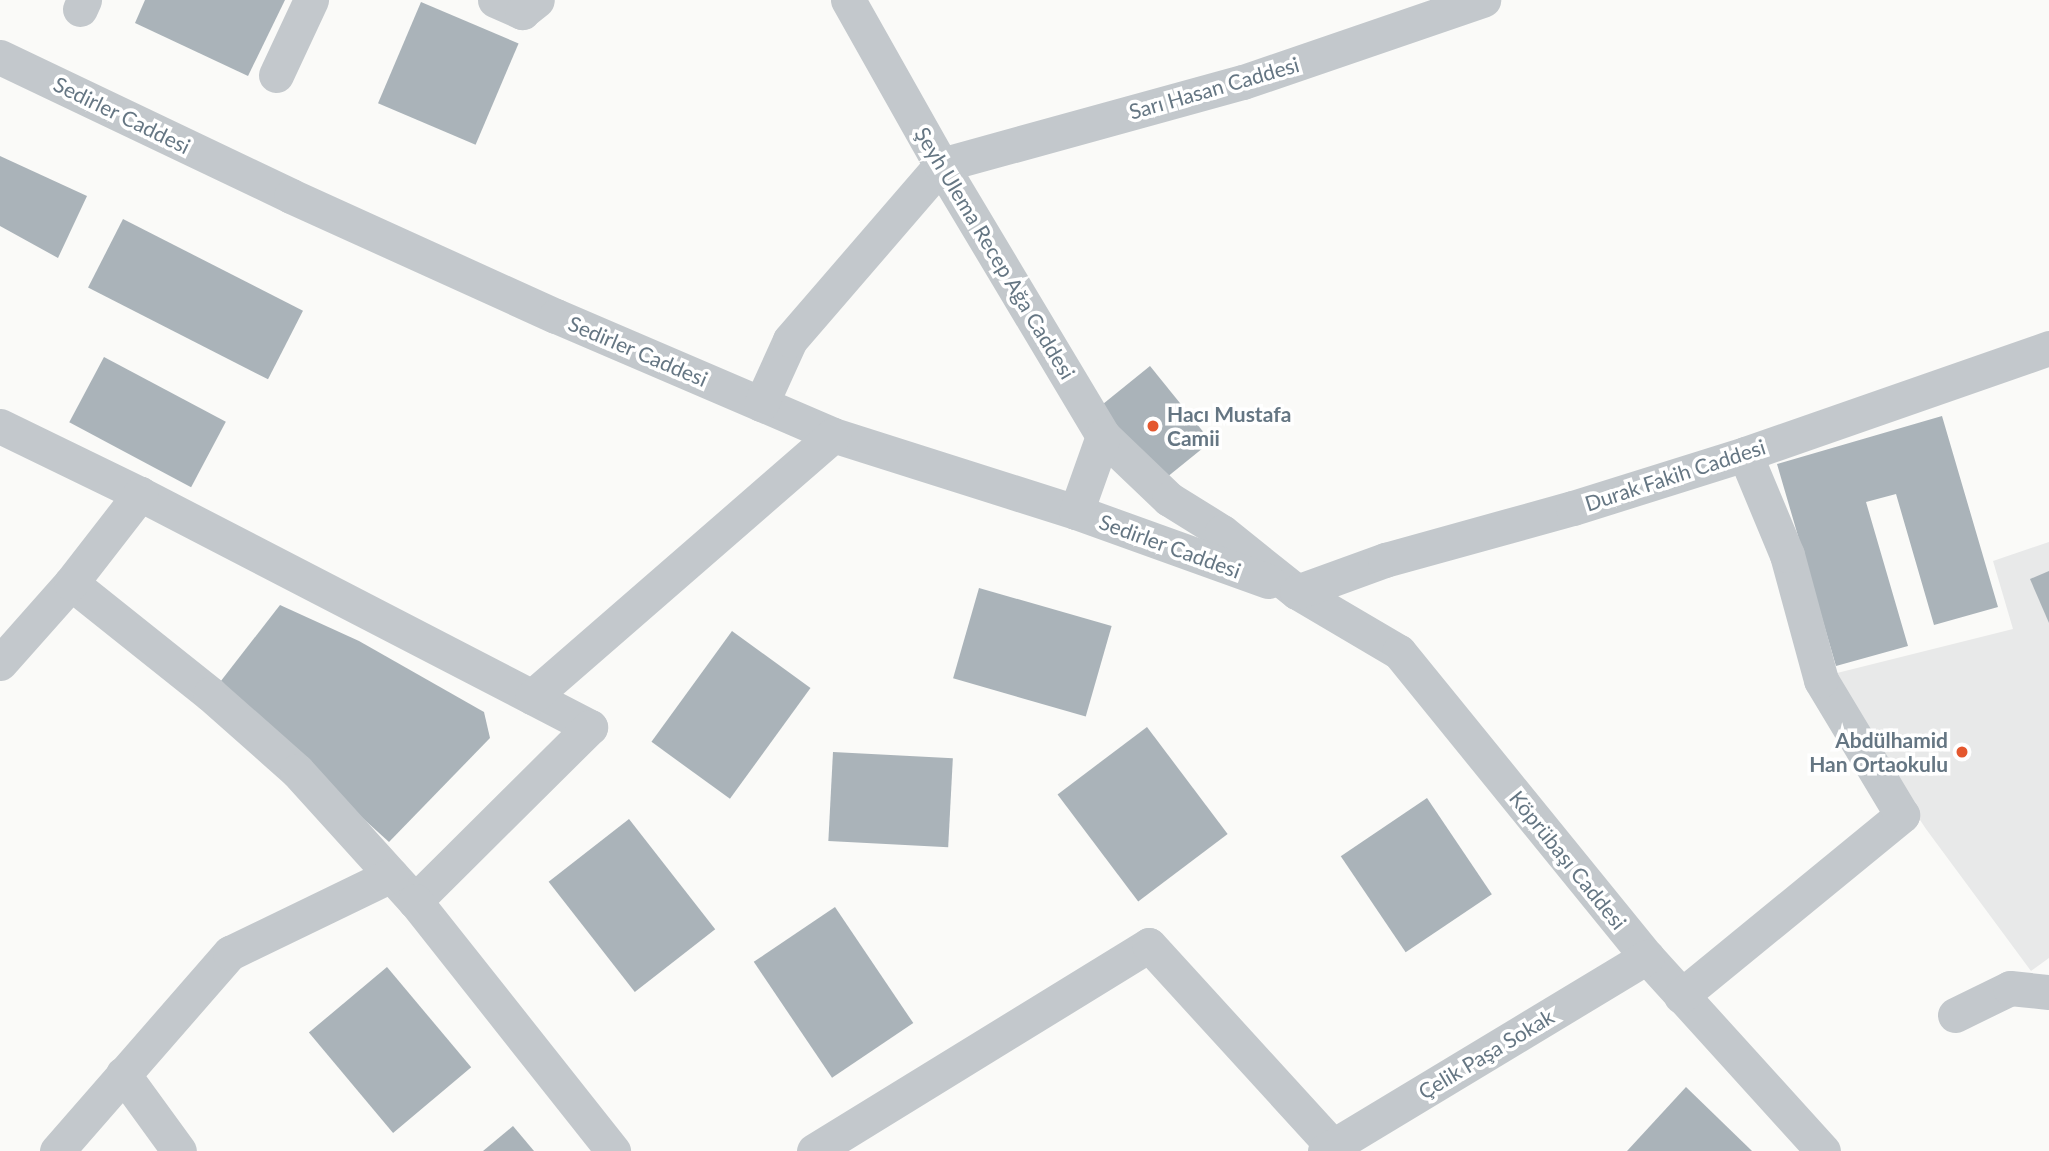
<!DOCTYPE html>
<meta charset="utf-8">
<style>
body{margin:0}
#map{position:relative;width:2049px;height:1151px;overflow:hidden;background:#fafaf8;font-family:Lato,sans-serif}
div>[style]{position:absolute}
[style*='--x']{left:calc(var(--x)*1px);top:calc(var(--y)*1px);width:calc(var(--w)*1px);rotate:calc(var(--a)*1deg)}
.built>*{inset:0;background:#e8e9e9}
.building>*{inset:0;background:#aab3b9;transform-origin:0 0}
.minor>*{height:35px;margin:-17.5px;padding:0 17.5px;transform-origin:17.5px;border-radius:17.5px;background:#c3c8cc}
.dots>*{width:19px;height:19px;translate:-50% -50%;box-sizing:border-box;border:4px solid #fff;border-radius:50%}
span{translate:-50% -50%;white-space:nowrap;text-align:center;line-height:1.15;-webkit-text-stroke:7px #fff;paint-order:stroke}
.street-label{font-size:21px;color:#657683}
.poi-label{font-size:21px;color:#657683;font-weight:700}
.left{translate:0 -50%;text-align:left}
.right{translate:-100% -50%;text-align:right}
</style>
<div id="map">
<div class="built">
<i style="clip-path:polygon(2049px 542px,2049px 958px,2031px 971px,1926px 829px,1825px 676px,2013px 629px,1993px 561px)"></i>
</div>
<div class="building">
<i style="clip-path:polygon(145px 0,285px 0,248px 76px,135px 23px)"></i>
<i style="left:421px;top:2px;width:106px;height:110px;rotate:23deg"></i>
<i style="clip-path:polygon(0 156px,87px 196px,58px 258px,0 226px)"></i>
<i style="left:123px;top:219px;width:202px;height:77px;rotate:27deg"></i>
<i style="left:104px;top:357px;width:138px;height:74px;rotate:28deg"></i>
<i style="left:1150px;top:366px;width:97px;height:70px;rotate:51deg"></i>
<i style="clip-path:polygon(1942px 416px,1998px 607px,1934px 625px,1896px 494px,1866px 502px,1908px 646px,1836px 666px,1777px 464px)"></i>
<i style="clip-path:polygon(2049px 571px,2049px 623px,2030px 579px)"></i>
<i style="left:979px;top:588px;width:138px;height:94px;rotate:16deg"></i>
<i style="clip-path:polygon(280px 605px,359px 641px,484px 712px,490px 738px,389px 842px,217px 686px)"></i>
<i style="left:732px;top:631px;width:97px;height:137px;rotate:36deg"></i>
<i style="left:1147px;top:727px;width:134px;height:112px;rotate:53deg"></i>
<i style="left:833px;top:752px;width:120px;height:89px;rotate:3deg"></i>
<i style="left:1427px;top:798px;width:116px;height:104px;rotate:56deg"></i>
<i style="left:629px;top:819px;width:140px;height:102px;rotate:52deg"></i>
<i style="left:835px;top:907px;width:140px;height:98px;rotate:56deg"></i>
<i style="left:387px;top:967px;width:131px;height:102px;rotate:50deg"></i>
<i style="clip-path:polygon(1686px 1087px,1752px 1151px,1627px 1151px)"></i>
<i style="clip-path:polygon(513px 1126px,534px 1151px,483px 1151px)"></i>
</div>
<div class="minor">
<i style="--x:495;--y:0;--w:30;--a:24"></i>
<i style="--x:522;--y:12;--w:19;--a:-39"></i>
<i style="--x:848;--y:0;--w:189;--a:60.6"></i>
<i style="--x:941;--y:165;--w:316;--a:59.1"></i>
<i style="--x:1103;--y:436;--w:91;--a:43.7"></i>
<i style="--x:1169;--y:499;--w:62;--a:31.9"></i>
<i style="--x:1222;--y:532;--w:96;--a:38.7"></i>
<i style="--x:1297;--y:592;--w:118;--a:30.5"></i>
<i style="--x:1399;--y:652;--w:393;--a:50.9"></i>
<i style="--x:1647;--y:957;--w:262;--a:47.8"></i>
<i style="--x:80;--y:9;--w:10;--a:-66"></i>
<i style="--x:0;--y:57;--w:322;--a:25.5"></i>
<i style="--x:291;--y:196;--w:291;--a:24.4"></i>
<i style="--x:556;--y:316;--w:301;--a:23.2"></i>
<i style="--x:833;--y:435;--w:255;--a:17.6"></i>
<i style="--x:1076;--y:512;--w:204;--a:19.8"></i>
<i style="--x:276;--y:75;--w:83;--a:-65"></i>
<i style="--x:761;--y:404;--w:70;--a:-65.6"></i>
<i style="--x:790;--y:340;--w:231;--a:-49.2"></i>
<i style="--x:941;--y:165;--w:313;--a:-15.4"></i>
<i style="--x:1243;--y:82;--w:254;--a:-18.9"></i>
<i style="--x:0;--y:426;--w:156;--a:25.9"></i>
<i style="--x:140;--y:494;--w:507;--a:27.37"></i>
<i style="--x:590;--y:727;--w:247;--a:135.2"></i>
<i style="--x:1076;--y:512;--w:81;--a:-70.4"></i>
<i style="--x:71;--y:583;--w:178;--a:38.6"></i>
<i style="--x:210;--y:694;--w:116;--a:41.5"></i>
<i style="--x:297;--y:771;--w:176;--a:47.8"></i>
<i style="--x:415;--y:901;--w:319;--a:51.6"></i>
<i style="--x:1297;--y:592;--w:94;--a:-20"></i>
<i style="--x:1385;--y:560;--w:195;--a:-15.5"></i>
<i style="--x:1573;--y:508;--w:180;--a:-17.4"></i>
<i style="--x:1745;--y:454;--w:322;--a:-19.2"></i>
<i style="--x:0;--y:663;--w:107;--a:-48.4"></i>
<i style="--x:71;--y:583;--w:113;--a:-52.2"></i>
<i style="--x:532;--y:697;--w:399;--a:-41"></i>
<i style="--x:1681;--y:996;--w:286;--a:-39.3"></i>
<i style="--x:1902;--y:815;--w:157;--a:-121"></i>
<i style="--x:1821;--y:680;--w:130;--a:-105.2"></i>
<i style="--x:1787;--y:555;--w:109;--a:-112.6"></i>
<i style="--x:1955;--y:1015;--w:61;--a:-26.1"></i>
<i style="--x:2010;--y:988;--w:39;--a:6"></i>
<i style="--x:123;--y:1074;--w:95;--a:54"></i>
<i style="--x:57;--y:1151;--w:263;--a:-48.9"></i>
<i style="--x:230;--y:953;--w:179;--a:-25.8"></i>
<i style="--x:814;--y:1151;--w:393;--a:-31.6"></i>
<i style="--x:1149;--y:945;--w:279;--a:47.6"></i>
<i style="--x:1325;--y:1151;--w:376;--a:-31.1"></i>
</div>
<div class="dots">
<i style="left:1153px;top:426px;background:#e4572e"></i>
<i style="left:1962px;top:752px;background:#e4572e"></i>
</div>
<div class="street-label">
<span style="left:1214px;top:88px;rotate:-16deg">Sarı Hasan Caddesi</span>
<span style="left:122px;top:115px;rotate:26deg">Sedirler Caddesi</span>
<span style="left:995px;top:253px;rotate:59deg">Şeyh Ulema Recep Ağa Caddesi</span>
<span style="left:638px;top:351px;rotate:23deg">Sedirler Caddesi</span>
<span style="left:1675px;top:475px;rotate:-18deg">Durak Fakih Caddesi</span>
<span style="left:1170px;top:546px;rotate:20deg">Sedirler Caddesi</span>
<span style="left:1568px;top:860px;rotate:51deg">Köprübaşı Caddesi</span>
<span style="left:1486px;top:1054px;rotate:-31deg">Çelik Paşa Sokak</span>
</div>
<div class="poi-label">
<span class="left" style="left:1167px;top:426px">Hacı Mustafa<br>Camii</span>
<span class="right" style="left:1948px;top:752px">Abdülhamid<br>Han Ortaokulu</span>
</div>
</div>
